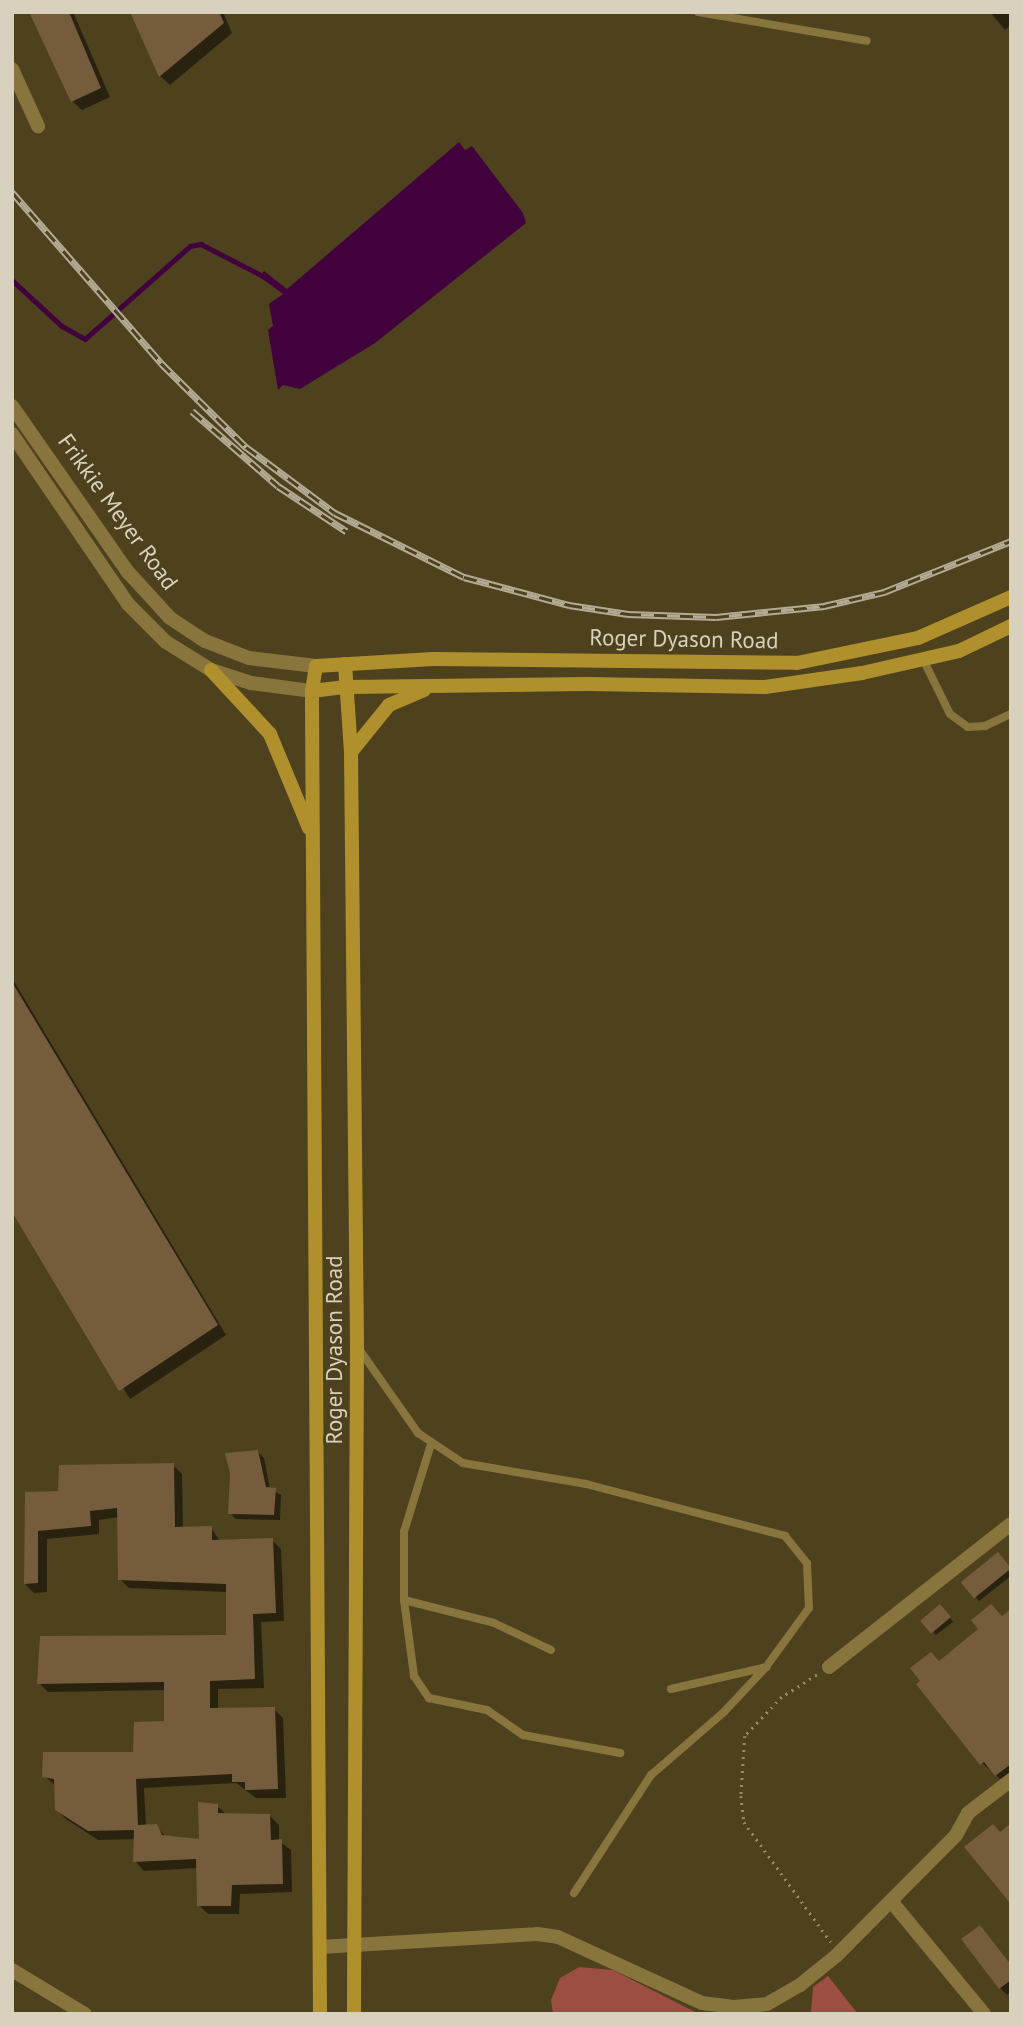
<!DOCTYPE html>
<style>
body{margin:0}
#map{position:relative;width:1023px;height:2026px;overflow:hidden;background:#4e411d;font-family:"PT Sans",sans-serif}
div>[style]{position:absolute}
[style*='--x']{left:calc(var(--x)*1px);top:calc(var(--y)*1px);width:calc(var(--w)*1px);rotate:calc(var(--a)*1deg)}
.green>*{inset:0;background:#9b4e41}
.water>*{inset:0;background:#41023e}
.shadow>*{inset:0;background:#0007}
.stream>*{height:4.5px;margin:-2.25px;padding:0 2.25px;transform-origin:2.25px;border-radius:2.25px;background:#41023e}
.building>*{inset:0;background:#755c3d;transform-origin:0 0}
.path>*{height:2.5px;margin-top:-1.25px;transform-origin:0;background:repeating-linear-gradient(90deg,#948a6e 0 2px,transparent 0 7px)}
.lane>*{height:8px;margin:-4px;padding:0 4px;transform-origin:4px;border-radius:4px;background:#88753d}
.street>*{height:14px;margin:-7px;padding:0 7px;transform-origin:7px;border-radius:7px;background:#88753d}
.secondary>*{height:14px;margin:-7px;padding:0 7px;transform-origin:7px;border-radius:7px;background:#af902d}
.rail>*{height:7px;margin-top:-3.5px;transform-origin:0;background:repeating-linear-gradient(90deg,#4e411d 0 13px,#b4ab94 0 26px);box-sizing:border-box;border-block:2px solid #b4ab94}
span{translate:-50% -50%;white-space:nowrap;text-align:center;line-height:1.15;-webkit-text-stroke:6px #4e411d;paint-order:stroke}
.street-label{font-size:23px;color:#d8d1be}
.frame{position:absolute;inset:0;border:14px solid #d8d1be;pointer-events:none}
</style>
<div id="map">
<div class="green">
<i style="clip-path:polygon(579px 1967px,613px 1970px,699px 2014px,553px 2014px,551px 2000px,560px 1978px)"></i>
<i style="clip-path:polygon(828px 1976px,858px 2014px,792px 2014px,811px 2012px,813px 1987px)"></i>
</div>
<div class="water">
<i style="clip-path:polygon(459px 142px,465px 150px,472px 146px,523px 213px,526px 223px,375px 343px,300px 389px,283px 385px,278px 390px,268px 330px,273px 326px,269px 304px,283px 294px,260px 277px,264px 271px,287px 289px)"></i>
</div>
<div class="shadow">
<i style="clip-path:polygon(36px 12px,73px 12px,110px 97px,82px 110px,72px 101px)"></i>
<i style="clip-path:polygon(132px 12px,223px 12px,232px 33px,170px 85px,160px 76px)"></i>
<i style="clip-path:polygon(990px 12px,1011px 12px,1011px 25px,1005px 30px)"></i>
<i style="clip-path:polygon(12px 978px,226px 1335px,130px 1399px,12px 1209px)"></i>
<i style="clip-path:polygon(258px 1452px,264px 1458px,270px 1489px,281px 1495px,280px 1520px,236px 1519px,230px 1513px)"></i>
<i style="clip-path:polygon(173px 1465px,182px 1474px,183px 1529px,211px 1528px,220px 1541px,272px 1540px,281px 1549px,284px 1621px,261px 1622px,264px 1688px,218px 1689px,218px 1710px,274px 1709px,283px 1718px,286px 1798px,256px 1798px,236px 1783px,144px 1788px,146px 1826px,156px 1826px,167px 1838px,201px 1841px,217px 1806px,227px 1815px,270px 1816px,279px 1825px,279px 1841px,291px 1850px,292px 1892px,240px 1894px,239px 1914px,208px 1914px,199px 1905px,198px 1868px,144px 1871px,135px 1861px,136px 1839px,98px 1840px,66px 1819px,56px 1809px,56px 1786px,44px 1776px,135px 1754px,165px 1723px,166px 1690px,48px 1692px,39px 1683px,228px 1637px,228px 1592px,129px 1588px,120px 1579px,119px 1517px,99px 1520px,99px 1534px,47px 1539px,47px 1592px,34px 1593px,25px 1584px,27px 1494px,60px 1493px)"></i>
<i style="clip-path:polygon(1002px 1558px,1011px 1576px,979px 1601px,963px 1582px)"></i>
<i style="clip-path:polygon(944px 1610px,953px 1622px,936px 1635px,932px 1631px)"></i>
<i style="clip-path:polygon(1003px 1618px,1011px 1619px,1011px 1780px,1006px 1784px,982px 1763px,939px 1662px)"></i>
<i style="clip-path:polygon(1011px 1966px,1011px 1992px,1007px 1995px,1000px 1988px)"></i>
</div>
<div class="stream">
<i style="--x:12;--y:280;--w:68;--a:42.6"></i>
<i style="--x:62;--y:326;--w:26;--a:29"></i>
<i style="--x:85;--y:339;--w:140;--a:-41.5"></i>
<i style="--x:190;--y:246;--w:11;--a:-10"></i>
<i style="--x:201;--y:244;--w:72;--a:27.3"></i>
</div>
<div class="building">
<i style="clip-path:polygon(29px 12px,69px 12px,101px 88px,71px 102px)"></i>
<i style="clip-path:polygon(130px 12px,219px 12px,224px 23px,159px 77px)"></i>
<i style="clip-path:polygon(12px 982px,218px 1325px,119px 1391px,12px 1212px)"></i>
<i style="clip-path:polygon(258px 1450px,266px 1487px,276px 1488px,274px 1515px,228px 1514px,230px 1473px,225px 1453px)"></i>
<i style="clip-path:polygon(174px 1463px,175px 1527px,212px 1526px,212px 1540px,273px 1538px,276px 1613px,253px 1614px,255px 1679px,210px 1681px,210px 1708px,275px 1707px,278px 1789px,245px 1790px,245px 1782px,232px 1782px,232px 1774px,136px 1779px,138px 1825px,157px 1824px,162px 1835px,199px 1839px,198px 1802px,218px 1804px,218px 1813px,270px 1814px,271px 1840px,282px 1839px,283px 1884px,232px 1885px,231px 1906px,197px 1906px,196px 1859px,133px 1862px,134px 1830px,88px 1831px,55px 1810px,54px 1779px,42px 1777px,43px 1752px,133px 1752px,134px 1722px,164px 1721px,164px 1682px,37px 1684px,40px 1636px,226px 1635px,226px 1584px,118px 1580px,117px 1508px,90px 1511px,91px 1526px,38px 1531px,38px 1583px,24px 1584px,25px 1492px,58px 1491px,59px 1465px)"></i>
<i style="left:998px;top:1552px;width:21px;height:48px;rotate:51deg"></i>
<i style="left:940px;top:1604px;width:17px;height:26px;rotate:50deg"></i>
<i style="clip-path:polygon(991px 1604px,1002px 1616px,1011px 1609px,1011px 1764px,995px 1776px,984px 1762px,980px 1765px,916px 1684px,920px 1681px,910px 1668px,931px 1652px,939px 1661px,978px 1629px,971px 1620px)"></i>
<i style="clip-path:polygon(1011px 1823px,1011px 1904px,964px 1847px,993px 1824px,1000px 1832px)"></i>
<i style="clip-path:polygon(980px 1925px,1011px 1965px,1011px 1980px,999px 1989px,961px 1939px)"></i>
</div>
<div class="path">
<i style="--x:817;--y:1675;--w:41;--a:147.8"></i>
<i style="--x:782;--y:1697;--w:54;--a:133.5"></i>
<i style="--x:745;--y:1736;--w:60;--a:93.8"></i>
<i style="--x:741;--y:1796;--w:26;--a:83"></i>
<i style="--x:744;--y:1822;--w:148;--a:54.1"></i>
</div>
<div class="lane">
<i style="--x:698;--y:12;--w:171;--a:9.7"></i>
<i style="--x:923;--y:659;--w:61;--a:63.9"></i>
<i style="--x:950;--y:714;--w:22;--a:36"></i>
<i style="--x:968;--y:727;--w:17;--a:-3"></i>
<i style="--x:985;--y:726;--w:29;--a:-25"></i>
<i style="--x:359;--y:1349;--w:103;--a:54.9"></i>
<i style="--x:418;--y:1433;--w:54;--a:33.7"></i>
<i style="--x:463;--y:1463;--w:125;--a:9.7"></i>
<i style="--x:586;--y:1484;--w:206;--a:14.6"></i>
<i style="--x:785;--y:1536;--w:35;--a:51"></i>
<i style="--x:807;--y:1563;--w:45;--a:87.5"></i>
<i style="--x:809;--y:1608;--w:73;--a:126.1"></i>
<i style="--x:766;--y:1667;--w:62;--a:133"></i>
<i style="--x:724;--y:1712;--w:96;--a:139.2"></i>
<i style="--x:651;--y:1775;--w:141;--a:123.1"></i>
<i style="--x:431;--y:1444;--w:92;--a:107.1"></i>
<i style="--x:404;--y:1532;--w:68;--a:90"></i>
<i style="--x:404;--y:1600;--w:93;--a:14.3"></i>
<i style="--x:494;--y:1623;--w:63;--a:25.3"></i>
<i style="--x:404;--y:1600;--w:77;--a:82.5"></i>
<i style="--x:414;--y:1676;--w:27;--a:56"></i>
<i style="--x:429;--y:1698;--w:59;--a:11.7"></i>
<i style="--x:487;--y:1710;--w:44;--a:34.8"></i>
<i style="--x:523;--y:1735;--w:99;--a:10.5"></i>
<i style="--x:671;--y:1689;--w:98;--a:-13"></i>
</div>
<div class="street">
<i style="--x:12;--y:69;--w:63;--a:65.5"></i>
<i style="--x:12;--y:406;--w:203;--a:55.1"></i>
<i style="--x:128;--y:572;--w:62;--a:47.6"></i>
<i style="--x:170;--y:618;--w:42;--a:33.3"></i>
<i style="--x:205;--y:641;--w:47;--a:21.1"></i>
<i style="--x:249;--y:658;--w:67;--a:6.8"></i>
<i style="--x:12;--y:434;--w:206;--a:55.7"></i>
<i style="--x:128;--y:604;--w:54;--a:45"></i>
<i style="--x:166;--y:642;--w:53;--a:31.9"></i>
<i style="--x:211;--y:670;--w:42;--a:18"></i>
<i style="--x:251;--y:683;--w:62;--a:7.5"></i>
<i style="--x:829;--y:1667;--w:231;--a:-38.2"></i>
<i style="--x:891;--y:1901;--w:146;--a:50.5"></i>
<i style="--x:320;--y:1947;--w:217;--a:-3.4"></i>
<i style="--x:537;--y:1934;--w:21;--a:8"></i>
<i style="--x:558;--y:1937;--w:158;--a:24.6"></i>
<i style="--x:702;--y:2003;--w:32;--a:7"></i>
<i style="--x:734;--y:2007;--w:33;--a:-5"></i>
<i style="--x:767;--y:2004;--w:38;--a:-30"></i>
<i style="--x:800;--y:1985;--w:46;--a:-38.9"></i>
<i style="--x:836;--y:1956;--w:170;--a:-45.2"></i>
<i style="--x:956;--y:1835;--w:25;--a:-61"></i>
<i style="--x:968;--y:1813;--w:54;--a:-37.5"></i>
<i style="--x:12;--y:1970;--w:85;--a:31.1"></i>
</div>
<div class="secondary">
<i style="--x:345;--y:664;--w:88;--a:86.1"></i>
<i style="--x:351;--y:752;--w:594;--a:89.42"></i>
<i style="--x:357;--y:1346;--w:668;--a:90.26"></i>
<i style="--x:211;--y:670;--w:87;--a:47.3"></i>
<i style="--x:270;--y:734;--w:102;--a:67.5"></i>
<i style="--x:312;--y:691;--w:34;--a:-7"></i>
<i style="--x:346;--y:687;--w:242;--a:-0.7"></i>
<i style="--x:588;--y:684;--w:177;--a:1"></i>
<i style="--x:765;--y:687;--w:98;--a:-8.2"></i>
<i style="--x:862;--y:673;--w:99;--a:-12.8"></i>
<i style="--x:959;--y:651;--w:58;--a:-25.7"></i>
<i style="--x:351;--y:752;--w:60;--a:-51"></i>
<i style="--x:389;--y:705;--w:38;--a:-23"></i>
<i style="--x:320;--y:2014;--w:1323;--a:-90.35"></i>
<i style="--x:312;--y:691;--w:25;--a:-81"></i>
<i style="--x:316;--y:666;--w:117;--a:-3.4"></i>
<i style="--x:433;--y:659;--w:364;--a:0.6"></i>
<i style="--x:797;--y:663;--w:124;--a:-11.7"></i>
<i style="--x:918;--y:638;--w:102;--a:-23.8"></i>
</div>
<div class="rail">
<i style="--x:12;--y:192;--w:227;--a:48.9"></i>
<i style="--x:161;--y:363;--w:120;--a:44.7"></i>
<i style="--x:246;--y:447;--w:111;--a:36.6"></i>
<i style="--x:335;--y:513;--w:144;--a:26.4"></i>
<i style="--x:464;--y:577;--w:109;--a:14.9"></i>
<i style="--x:569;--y:605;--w:60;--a:8.7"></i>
<i style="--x:628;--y:614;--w:88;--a:2"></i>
<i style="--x:716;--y:617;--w:109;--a:-5.8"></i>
<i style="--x:824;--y:606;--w:62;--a:-13.1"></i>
<i style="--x:884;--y:592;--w:137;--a:-21.9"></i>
<i style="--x:192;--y:411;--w:114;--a:41.1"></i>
<i style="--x:278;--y:486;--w:82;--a:33.5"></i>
</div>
<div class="street-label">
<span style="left:118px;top:512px;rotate:54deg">Frikkie Meyer Road</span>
<span style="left:684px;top:639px;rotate:1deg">Roger Dyason Road</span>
<span style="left:334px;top:1350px;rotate:-90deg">Roger Dyason Road</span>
</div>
<div class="frame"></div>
</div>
